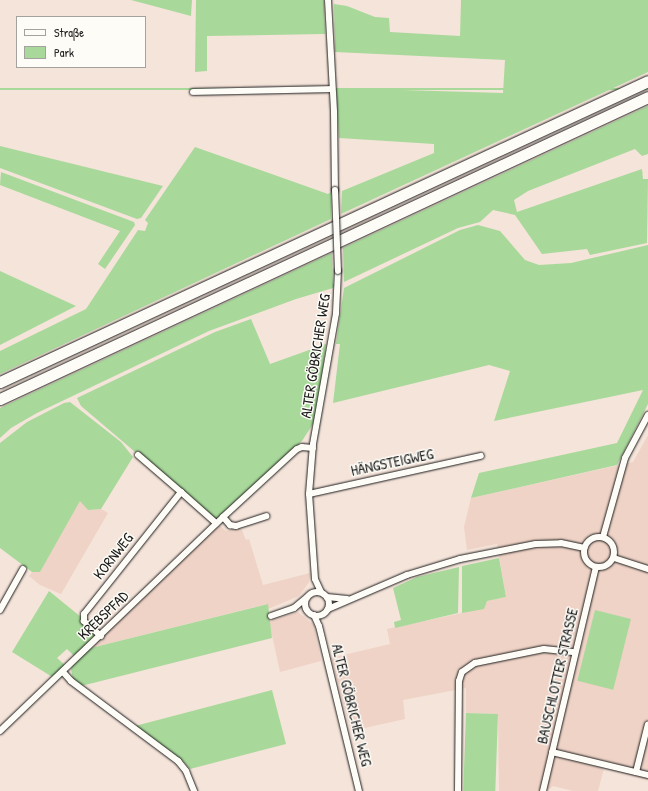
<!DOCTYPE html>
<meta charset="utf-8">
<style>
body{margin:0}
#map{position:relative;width:648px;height:791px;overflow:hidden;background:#f5e4da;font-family:"Patrick Hand",sans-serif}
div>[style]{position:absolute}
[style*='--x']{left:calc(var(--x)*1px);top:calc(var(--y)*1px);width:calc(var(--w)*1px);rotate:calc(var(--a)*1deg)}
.built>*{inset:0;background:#efd3c6}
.green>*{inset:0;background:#a8d99a;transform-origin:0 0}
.roads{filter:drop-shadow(0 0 1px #1c1c1c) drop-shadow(0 0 1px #1c1c1c)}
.street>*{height:6px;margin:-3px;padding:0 3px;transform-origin:3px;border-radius:3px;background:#fdfcf7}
.street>.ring{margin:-3px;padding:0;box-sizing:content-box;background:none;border:6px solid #fdfcf7;border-radius:50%}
.highway>*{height:11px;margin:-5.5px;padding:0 5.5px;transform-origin:5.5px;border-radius:5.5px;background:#fdfcf7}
.bridges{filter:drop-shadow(0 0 1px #1c1c1c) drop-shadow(0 0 1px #1c1c1c)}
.street-bridge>*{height:6px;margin:-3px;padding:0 3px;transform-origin:3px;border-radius:3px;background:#fdfcf7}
span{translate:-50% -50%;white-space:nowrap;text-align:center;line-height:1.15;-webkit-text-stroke:3px #fdfcf7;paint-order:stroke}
.street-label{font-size:15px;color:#1c1c1c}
.legend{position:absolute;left:16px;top:16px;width:130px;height:52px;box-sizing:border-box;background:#fdfcf7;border:1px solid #a3a29f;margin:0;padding:5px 7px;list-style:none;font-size:12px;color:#1c1c1c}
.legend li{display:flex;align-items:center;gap:8px;height:20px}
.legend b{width:20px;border:1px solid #a3a29f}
</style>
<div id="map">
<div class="built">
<i style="clip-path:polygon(648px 435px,648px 780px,604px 768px,598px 791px,573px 791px,553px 786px,547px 791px,499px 791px,498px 714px,466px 713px,466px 688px,403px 700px,405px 719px,351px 731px,331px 658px,390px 644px,387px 629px,462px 613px,487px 601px,506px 597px,497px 544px,467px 550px,464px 527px,471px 498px,633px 462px)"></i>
<i style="clip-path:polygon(80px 500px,88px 510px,101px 509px,108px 513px,61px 594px,40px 585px,29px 576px,32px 572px,40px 571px)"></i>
<i style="clip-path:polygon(218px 524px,226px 531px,241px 528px,246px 540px,249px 539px,263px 585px,310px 573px,309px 582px,299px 596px,268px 609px,267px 604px,91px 648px)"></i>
<i style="clip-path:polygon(298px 612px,314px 625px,321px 661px,280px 672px,269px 621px)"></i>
</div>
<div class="green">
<i style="clip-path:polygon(131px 0,192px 0,191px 16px)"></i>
<i style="clip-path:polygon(196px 0,324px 0,325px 34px,207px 36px,207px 71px,195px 72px)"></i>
<i style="clip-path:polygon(461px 0,648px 0,648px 72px,341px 214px,342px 191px,434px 153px,434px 144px,339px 138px,336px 88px,503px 93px,505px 60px,335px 52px,334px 4px,347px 6px,375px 17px,389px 18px,390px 32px,460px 36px)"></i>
<i style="left:648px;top:88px;width:2px;height:715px;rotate:90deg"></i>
<i style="clip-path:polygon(648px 106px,648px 154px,642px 156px,635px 149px,528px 191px,514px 200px,517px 212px,642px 169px,643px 179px,648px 179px,647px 243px,590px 255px,587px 249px,542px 254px,515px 215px,493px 210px,480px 222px,458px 228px,344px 282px,343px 248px)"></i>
<i style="clip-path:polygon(0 146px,163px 186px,141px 218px,137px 219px,0 168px)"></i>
<i style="clip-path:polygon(195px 147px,328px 194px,331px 192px,331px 219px,0 374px,0 351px,86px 309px,138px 230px,145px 231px,148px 223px,145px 220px)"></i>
<i style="clip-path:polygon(1px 172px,134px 222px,135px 225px,105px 269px,98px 264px,120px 231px,0 185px)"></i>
<i style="clip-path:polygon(478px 225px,500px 231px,525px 260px,539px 265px,571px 263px,648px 245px,648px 404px,617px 465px,471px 498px,479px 473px,617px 443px,643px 390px,494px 421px,510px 371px,489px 365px,333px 403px,340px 344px,336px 344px,344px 288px,460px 230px)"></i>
<i style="clip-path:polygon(332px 253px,333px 284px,335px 284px,333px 288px,296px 299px,209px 331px,37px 413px,11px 428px,0 438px,0 408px)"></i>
<i style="clip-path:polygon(0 271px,76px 306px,0 345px)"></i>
<i style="clip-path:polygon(251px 319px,270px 364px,326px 344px,318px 405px,313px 424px,302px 441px,215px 520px,81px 406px,77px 398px,215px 332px)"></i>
<i style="clip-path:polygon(70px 402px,121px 442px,133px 457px,101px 509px,88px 510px,80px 501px,40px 572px,32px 572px,0 548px,0 443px,27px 422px,64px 403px)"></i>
<i style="clip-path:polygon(499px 558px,506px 597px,487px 601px,484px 609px,462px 613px,462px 566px)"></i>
<i style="clip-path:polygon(459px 567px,458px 613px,395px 628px,394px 622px,401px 620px,393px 588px,417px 577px)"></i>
<i style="clip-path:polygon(49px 591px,81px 617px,94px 633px,95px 638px,75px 657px,67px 649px,57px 658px,66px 666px,54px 678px,12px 652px)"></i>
<i style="clip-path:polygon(268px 604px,272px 638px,81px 686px,73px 679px,71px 669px,74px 663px,91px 648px)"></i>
<i style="left:595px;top:610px;width:37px;height:73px;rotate:14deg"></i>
<i style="clip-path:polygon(272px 690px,286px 744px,190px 769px,183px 761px,135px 726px)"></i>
<i style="left:466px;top:713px;width:32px;height:78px;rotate:2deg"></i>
</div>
<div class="roads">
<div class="street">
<i style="--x:328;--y:0;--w:112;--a:86.9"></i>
<i style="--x:334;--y:112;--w:78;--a:89.3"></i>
<i style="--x:193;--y:92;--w:139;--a:-1.2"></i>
<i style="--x:138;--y:455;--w:57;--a:40.7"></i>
<i style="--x:309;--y:494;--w:176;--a:-12.5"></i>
<i style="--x:223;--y:517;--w:11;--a:49"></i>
<i style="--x:230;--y:525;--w:6;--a:9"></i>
<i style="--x:236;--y:526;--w:32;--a:-18"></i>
<i class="ring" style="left:584px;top:537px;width:24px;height:24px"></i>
<i style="--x:603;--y:537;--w:82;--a:-74.4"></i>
<i style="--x:625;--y:458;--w:49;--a:-61.9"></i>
<i style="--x:614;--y:558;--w:36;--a:18"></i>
<i class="ring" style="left:305px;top:592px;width:18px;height:18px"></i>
<i style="--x:321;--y:592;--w:14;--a:-115"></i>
<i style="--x:315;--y:579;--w:85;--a:-94"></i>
<i style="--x:309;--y:494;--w:50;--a:-85.4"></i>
<i style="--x:313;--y:444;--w:133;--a:-80"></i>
<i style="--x:336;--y:313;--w:42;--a:-87.3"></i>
<i style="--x:327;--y:597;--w:20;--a:6"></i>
<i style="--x:328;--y:609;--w:86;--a:-23.3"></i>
<i style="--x:407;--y:575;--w:55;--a:-16.8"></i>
<i style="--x:460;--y:559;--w:77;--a:-11.2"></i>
<i style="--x:536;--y:544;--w:25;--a:-2"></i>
<i style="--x:561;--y:543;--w:24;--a:12"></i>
<i style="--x:0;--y:610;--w:47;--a:-60.7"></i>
<i style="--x:314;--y:615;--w:12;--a:66"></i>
<i style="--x:319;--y:626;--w:170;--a:76.4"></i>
<i style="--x:271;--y:616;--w:24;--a:-19"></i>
<i style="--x:294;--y:608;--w:16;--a:-40"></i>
<i style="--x:101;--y:636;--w:23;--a:-139"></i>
<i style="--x:84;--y:621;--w:7;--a:-90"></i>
<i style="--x:84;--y:614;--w:156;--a:-51.5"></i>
<i style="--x:181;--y:492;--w:47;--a:41.5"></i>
<i style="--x:63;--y:672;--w:12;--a:48"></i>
<i style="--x:71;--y:681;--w:134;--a:36.8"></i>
<i style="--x:178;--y:761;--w:13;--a:51"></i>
<i style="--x:186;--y:771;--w:22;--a:68"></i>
<i style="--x:0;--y:731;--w:309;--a:-43.8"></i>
<i style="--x:223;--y:517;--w:100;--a:-42.6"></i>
<i style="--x:297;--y:449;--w:5;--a:-22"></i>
<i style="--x:302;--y:447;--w:11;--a:5"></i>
<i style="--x:552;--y:752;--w:99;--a:13.5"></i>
<i style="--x:636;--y:772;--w:49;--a:-76"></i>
<i style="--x:458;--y:791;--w:110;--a:-89.5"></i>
<i style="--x:459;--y:681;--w:9;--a:-72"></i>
<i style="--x:462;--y:672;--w:16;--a:-35"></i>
<i style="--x:475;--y:663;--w:70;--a:-11.5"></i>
<i style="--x:544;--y:649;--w:31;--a:6"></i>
<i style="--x:543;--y:791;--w:230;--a:-76.7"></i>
</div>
<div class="highway">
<i style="--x:0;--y:382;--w:714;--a:-24.92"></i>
<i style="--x:0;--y:399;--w:715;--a:-24.99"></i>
</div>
</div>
<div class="bridges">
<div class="street-bridge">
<i style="--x:335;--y:190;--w:81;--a:87.9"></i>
</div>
</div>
<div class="street-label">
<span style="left:315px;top:356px;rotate:-81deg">ALTER GÖBRICHER WEG</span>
<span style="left:392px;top:462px;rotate:-12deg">HÄNGSTEIGWEG</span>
<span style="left:113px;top:556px;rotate:-52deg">KORNWEG</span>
<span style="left:103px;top:615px;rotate:-44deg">KREBSPFAD</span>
<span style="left:557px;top:676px;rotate:-77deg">BAUSCHLOTTER STRASSE</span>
<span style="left:352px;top:705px;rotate:76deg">ALTER GÖBRICHER WEG</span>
</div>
<ul class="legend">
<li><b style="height:5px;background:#fdfcf7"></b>Straße</li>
<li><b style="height:11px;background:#a8d99a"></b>Park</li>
</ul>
</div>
